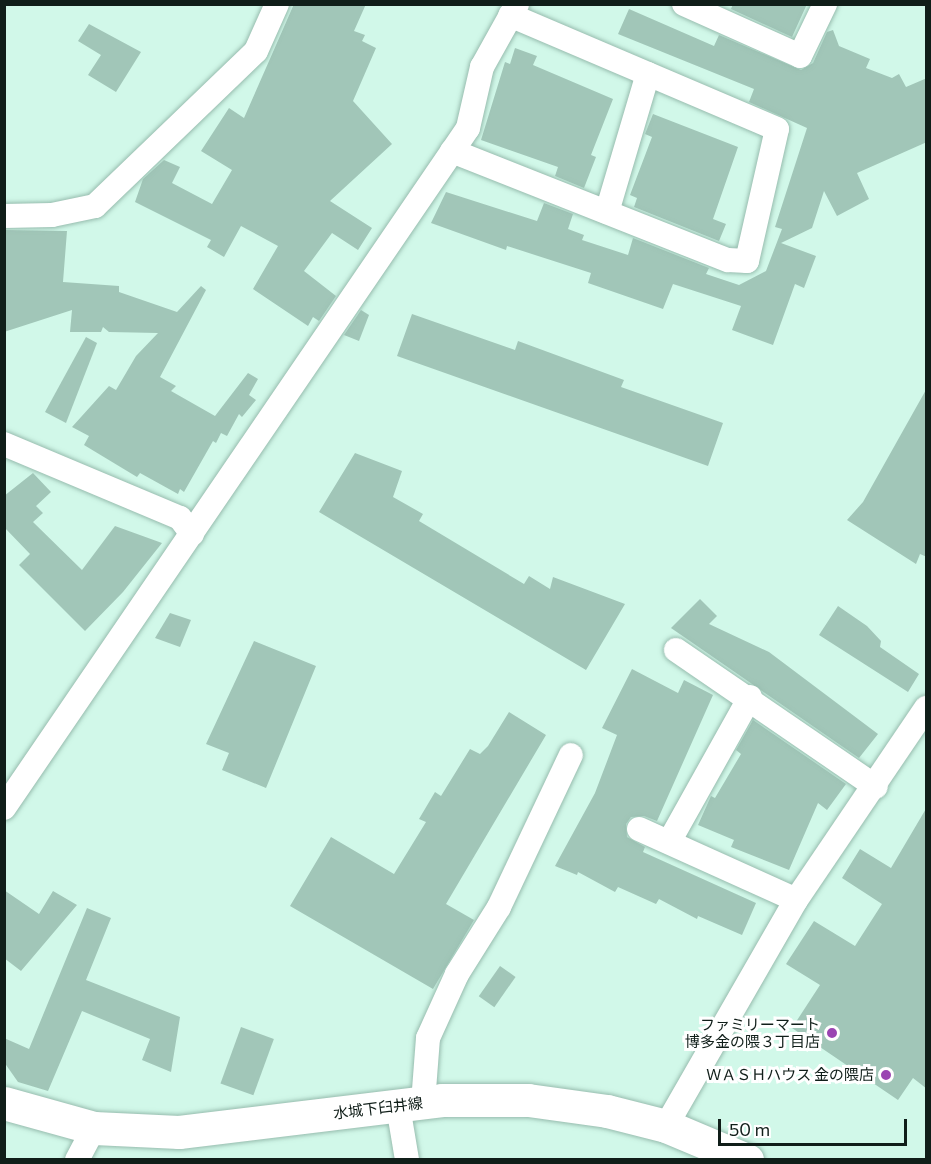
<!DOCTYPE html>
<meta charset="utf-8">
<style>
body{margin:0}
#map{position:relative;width:931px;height:1164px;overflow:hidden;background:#d1f8e9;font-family:Commissioner,"Noto Sans JP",sans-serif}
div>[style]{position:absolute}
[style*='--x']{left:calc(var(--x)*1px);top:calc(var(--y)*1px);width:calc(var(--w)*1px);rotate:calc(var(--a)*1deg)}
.building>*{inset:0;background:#a1c6b8;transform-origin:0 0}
.roads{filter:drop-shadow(0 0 2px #97bcae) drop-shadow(0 0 2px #97bcae)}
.minor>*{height:24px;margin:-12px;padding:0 12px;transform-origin:12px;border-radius:12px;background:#fff}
.secondary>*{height:33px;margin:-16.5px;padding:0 16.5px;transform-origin:16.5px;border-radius:16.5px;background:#fff}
.dots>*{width:16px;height:16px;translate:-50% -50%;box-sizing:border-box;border:3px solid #fff;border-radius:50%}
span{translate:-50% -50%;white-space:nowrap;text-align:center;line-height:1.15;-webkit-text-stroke:6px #fff;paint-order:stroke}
.poi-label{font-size:15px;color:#101e19}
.right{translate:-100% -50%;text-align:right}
.street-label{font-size:15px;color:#101e19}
.frame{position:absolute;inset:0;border:6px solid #101e19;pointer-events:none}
.scale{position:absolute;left:718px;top:1119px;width:189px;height:27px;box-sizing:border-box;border:3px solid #101e19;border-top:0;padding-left:8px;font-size:18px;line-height:21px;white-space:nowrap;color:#101e19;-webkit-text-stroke:4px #fff;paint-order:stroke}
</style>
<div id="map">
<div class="building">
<i style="clip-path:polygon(294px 4px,366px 4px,354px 31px,365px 35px,362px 41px,376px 48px,353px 101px,392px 144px,330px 201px,372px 228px,358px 250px,332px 233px,304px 271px,336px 296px,319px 321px,313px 317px,308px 326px,253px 289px,278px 246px,241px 226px,224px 257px,207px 247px,211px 240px,135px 202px,143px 179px,164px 160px,180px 167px,172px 183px,212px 204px,232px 170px,201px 151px,229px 108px,244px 118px)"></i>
<i style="clip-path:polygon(733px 4px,807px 4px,792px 37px,731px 9px)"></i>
<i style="clip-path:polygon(629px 9px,714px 46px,719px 35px,801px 70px,813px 63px,827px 32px,833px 30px,839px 46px,870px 59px,866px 68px,892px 78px,899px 74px,906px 87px,927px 78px,927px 142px,857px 173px,869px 199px,837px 216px,824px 191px,812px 228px,781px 243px,816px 256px,804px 288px,795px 284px,773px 345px,732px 330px,741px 306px,673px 284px,663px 309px,588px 283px,591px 273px,507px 246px,506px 250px,431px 223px,446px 192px,537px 221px,544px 203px,573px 214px,568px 229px,584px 235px,582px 240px,628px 255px,633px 238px,709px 268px,706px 274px,739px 285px,766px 271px,782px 229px,775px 227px,807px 128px,749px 102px,754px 89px,618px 34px)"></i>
<i style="clip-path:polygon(89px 24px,141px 52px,116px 92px,88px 75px,101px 55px,78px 41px)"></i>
<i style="clip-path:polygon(515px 48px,537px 56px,533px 65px,613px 99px,591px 155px,596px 157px,584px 188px,555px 176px,558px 167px,481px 140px,505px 62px,510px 64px)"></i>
<i style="clip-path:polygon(653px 114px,738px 147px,713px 219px,726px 224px,719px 241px,634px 207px,637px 198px,630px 195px,652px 137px,645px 134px)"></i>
<i style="clip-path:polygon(4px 230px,67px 231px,63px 282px,119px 286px,119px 292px,177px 312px,201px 286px,206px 290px,160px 377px,176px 386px,171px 391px,215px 416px,248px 373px,258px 379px,249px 395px,256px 400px,242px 417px,239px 414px,227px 436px,221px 433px,216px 443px,213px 441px,184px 492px,180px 489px,178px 494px,140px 473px,137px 477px,84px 445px,89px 436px,72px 427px,109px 386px,116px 390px,136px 356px,158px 333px,109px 332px,103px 327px,101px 332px,70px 332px,72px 310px,4px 332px)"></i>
<i style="clip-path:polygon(361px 310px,369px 315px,359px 341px,344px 335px)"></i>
<i style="clip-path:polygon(412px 314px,515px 350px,518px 341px,624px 380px,621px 387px,723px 423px,708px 466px,397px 356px)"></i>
<i style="clip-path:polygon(86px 337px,97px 343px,66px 423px,45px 412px)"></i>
<i style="clip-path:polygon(927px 388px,927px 557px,920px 554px,916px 564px,847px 520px,863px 502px)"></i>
<i style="clip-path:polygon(355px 453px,402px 471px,393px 497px,423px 514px,419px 521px,524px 584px,529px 576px,550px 589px,553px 577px,625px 604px,586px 670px,319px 512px)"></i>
<i style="clip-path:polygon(33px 473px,51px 492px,36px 506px,43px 513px,33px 522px,82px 570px,115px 526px,162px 543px,123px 592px,85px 631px,19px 565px,30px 554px,4px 527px,4px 496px)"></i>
<i style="clip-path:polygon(700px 599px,717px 616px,709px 624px,769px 652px,878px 734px,859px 758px,671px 628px)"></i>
<i style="clip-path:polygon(838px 606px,867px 626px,881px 641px,880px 647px,919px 674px,908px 692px,819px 635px)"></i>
<i style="clip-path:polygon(170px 613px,191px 620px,180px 647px,155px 638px)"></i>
<i style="clip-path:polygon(254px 641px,316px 666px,266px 788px,222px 770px,229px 753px,206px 744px)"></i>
<i style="clip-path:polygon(632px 669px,678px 693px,684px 680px,713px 695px,657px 821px,644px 816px,631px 817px,626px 824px,627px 837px,645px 847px,643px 852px,756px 903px,742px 935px,698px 916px,697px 919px,659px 899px,656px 904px,618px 887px,615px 892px,578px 872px,577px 875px,555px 866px,595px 793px,617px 735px,602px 728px)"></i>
<i style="clip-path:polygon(509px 712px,546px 735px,446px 904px,474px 920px,433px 989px,290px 906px,331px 837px,394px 874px,426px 822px,419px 819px,435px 792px,441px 796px,470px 749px,480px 754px,488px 746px)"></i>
<i style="clip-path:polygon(753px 720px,846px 784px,827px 810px,818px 803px,789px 870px,731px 847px,734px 840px,698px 825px,711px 796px,715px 798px,741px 754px,736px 750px)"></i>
<i style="clip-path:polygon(927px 807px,927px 1089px,913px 1078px,898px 1100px,792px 1028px,820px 985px,786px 964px,814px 921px,855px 946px,882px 904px,842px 878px,860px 849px,891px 868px)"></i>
<i style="clip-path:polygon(4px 890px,39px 914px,53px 891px,77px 905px,21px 971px,4px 958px)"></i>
<i style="clip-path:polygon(87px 908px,111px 918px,86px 980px,180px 1017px,171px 1072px,142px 1060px,150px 1039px,82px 1011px,48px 1091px,18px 1082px,4px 1062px,4px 1038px,29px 1049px)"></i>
<i style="left:500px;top:966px;width:19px;height:37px;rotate:35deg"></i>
<i style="left:241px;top:1027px;width:35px;height:60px;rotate:20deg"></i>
</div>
<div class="roads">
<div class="minor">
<i style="--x:684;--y:4;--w:127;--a:24.1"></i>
<i style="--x:800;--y:56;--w:58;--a:-64.3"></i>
<i style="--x:452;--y:151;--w:297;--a:21.6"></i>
<i style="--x:728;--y:260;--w:19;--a:3"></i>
<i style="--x:747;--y:261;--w:135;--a:-77.2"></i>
<i style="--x:777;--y:129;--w:290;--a:-156.9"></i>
<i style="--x:607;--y:212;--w:144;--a:-73.5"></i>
<i style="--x:4;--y:216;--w:48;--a:-1.2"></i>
<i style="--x:52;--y:215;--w:44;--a:-11.8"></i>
<i style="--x:95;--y:206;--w:223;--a:-43.9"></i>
<i style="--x:256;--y:51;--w:51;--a:-65.9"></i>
<i style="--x:4;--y:444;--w:191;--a:22.8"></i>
<i style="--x:180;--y:518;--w:20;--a:53"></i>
<i style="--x:676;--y:650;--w:242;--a:34.4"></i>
<i style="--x:4;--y:808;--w:823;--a:-55.69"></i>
<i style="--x:468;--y:128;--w:63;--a:-77.1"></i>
<i style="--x:482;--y:67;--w:72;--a:-60.9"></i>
<i style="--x:639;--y:829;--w:172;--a:24.3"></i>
<i style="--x:669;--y:842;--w:166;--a:-60.8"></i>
<i style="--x:423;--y:1103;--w:65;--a:-85.6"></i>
<i style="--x:428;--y:1038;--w:70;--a:-65.6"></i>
<i style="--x:457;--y:974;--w:79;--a:-57.9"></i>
<i style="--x:499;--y:907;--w:168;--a:-64.7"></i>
<i style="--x:398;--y:1106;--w:55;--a:80.5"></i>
<i style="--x:666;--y:1126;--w:261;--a:-60.1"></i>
<i style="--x:796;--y:900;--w:232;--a:-55.9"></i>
<i style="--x:77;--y:1160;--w:36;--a:-62"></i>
</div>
<div class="secondary">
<i style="--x:4;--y:1103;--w:93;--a:15.5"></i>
<i style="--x:94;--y:1128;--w:85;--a:2.7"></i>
<i style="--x:179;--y:1132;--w:265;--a:-6.9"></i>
<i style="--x:442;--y:1100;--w:86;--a:0"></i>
<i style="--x:528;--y:1100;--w:80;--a:7.9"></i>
<i style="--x:607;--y:1111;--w:61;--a:14.3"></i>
<i style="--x:666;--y:1126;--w:88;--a:22.8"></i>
</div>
</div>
<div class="dots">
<i style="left:832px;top:1033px;background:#9a44b2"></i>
<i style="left:886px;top:1075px;background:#9a44b2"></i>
</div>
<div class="poi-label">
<span class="right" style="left:820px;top:1033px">ファミリーマート<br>博多金の隈３丁目店</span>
<span class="right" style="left:874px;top:1075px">ＷＡＳＨハウス 金の隈店</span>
</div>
<div class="street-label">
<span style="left:378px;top:1108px;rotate:-7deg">水城下臼井線</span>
</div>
<div class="frame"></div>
<div class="scale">50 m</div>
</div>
